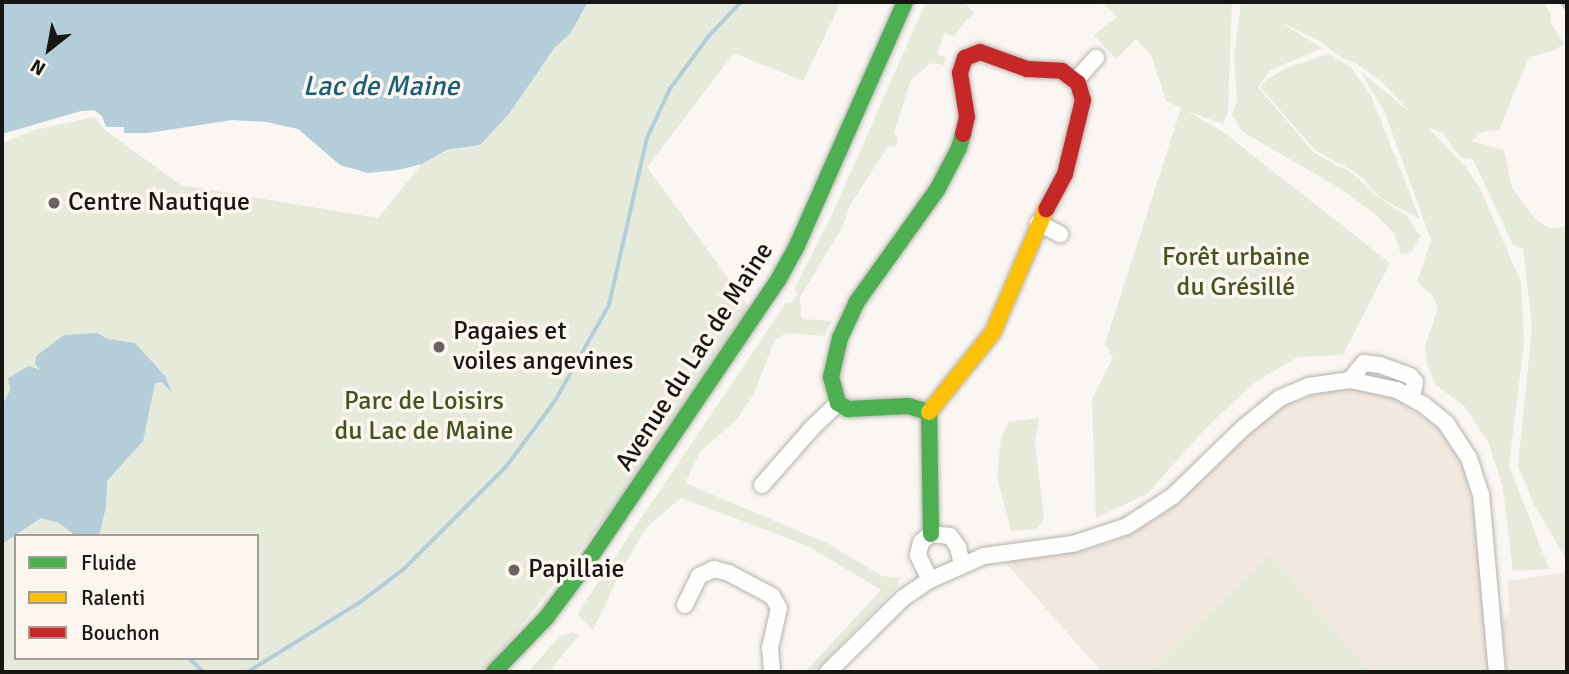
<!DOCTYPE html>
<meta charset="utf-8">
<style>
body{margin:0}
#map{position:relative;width:1569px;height:674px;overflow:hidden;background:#faf6f2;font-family:Signika,sans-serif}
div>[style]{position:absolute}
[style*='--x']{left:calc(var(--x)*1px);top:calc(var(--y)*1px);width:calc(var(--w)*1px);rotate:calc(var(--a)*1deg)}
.built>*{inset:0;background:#f1e8df}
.green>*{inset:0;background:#e6eadb}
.water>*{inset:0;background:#b3ced9}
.stream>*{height:3.5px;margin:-1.75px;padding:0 1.75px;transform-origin:1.75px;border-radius:1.75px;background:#b3ced9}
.roads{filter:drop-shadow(0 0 2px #b5b2ae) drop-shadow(0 0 2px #b5b2ae)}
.street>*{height:16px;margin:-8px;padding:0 8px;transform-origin:8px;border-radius:8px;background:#fefefd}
.fast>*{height:16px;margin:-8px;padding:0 8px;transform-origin:8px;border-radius:8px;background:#4caf50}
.slow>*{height:16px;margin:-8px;padding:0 8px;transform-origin:8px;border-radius:8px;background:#ffc107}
.jam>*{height:16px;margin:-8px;padding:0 8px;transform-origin:8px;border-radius:8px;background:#c62828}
.dots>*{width:19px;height:19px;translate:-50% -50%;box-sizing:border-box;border:4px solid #fdf6ee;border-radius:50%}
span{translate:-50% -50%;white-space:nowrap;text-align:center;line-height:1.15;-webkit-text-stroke:7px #fdf6ee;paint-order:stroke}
.poi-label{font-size:26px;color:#181613}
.left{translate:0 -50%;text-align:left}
.park-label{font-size:26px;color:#425420}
.street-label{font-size:26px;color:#181613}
.water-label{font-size:28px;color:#155f79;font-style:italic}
.frame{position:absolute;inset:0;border:4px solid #181613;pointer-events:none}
.legend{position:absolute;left:14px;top:534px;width:245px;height:126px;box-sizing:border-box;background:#fdf6ee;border:2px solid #a19c96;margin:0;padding:9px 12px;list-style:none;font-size:21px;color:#181613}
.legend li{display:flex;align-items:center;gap:14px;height:35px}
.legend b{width:35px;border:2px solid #a19c96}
.north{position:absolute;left:14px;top:14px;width:70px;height:70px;-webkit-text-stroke:5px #fdf6ee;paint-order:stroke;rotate:211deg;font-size:19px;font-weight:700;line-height:28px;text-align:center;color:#181613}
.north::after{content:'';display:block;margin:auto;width:24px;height:32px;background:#181613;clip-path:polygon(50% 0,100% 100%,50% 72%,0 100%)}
</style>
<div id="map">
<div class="built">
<i style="clip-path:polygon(1331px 389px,1363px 389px,1396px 399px,1438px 428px,1456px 454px,1467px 480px,1474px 512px,1488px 672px,1102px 672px,1003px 560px,1085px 550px,1122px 538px,1156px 519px,1180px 500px,1253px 429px,1284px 405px)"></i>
<i style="clip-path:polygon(1567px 572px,1567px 672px,1507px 672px,1501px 621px,1509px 613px,1508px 581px)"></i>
</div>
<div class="green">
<i style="clip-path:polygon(evenodd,588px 2px,841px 2px,803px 81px,734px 53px,647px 167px,752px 311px,635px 480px,491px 665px,482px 672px,2px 672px,2px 143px,35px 130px,94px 117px,106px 131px,181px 185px,378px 218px,422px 164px,447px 151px,480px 145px,509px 114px,555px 47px,570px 34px,588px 2px,16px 536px,257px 536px,257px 658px,16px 658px,16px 536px)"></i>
<i style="clip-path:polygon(926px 2px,964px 2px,974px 13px,961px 26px,955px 37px,945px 33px,937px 54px,946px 58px,944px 65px,931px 63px,911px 79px,894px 133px,898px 138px,896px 147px,888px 146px,850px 205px,843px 226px,800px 297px,801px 316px,804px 319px,832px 321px,824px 336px,786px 333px,774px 341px,754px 394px,736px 420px,700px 452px,685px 483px,829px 544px,882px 576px,900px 578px,897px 587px,815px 672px,805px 672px,881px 590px,808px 546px,681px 498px,647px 527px,624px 565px,593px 630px,578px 615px,580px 609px,786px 303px,791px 303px,798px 293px,794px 290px,830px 219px)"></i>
<i style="clip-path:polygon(1101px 2px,1232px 2px,1228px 111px,1223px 124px,1187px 111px,1223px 132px,1390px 263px,1343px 355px,1298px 357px,1255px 382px,1206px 428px,1147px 494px,1096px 518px,1092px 399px,1113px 357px,1105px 344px,1181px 108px,1166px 101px,1151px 55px,1136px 39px,1116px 59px,1094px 35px,1117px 17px)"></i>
<i style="clip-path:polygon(1241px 2px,1543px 2px,1551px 14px,1551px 23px,1564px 44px,1553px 51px,1529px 57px,1499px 130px,1482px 132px,1471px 141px,1504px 150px,1512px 188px,1535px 219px,1549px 228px,1567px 227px,1567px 561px,1534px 504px,1518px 467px,1532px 327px,1523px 248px,1513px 245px,1473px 159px,1461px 158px,1442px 132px,1427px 127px,1465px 166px,1480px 188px,1521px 282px,1524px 343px,1509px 465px,1549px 569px,1513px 571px,1503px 488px,1488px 442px,1465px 407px,1436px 385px,1427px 365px,1425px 347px,1438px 307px,1431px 294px,1417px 282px,1431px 240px,1385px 113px,1361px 72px,1411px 113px,1384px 84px,1356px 63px,1343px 59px,1321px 42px,1280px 22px,1322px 48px,1269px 71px,1258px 87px,1314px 153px,1353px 174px,1382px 200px,1407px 216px,1420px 236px,1412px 252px,1401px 255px,1394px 233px,1375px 214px,1341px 189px,1243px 132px,1232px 116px,1237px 101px,1234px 57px)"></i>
<i style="clip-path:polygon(1329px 54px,1351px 67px,1371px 96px,1420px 219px,1382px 199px,1357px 173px,1316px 151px,1260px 87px,1269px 78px,1287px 68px)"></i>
<i style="clip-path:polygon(1039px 418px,1035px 442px,1044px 518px,1037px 529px,1011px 531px,997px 477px,1001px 438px,1008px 422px)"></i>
<i style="clip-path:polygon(1270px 554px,1370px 672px,1149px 672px)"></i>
<i style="clip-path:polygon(573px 632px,579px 635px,549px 672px,528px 672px,560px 636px)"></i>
</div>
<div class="water">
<i style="clip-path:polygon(2px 2px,588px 2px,570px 34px,555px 47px,509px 114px,480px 145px,447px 150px,422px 164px,398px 170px,368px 173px,340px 165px,298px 129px,266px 122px,232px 120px,148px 133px,124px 133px,124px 127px,106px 127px,102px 116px,94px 110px,81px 111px,2px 134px)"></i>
<i style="clip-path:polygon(97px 333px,108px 339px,135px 343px,165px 376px,172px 393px,162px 382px,155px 383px,143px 441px,107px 481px,106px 507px,99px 536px,76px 536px,59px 523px,41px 518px,2px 544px,2px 406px,10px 390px,8px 378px,29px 366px,40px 370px,35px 364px,36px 356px,64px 335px)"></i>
</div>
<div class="stream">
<i style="--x:1562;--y:2;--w:9;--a:54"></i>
<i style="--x:189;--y:658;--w:21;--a:43"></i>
<i style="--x:248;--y:672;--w:134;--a:-31.9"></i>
<i style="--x:362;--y:601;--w:53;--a:-37.3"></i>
<i style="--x:404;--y:569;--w:144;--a:-45"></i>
<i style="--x:506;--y:467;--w:82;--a:-53.4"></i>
<i style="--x:555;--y:401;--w:110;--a:-60.6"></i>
<i style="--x:609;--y:305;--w:171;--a:-77.2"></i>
<i style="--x:647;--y:138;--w:54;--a:-64.9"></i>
<i style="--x:670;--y:89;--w:64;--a:-53.8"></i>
<i style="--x:708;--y:37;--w:48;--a:-46.7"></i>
</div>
<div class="roads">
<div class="street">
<i style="--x:1076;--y:80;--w:30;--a:-48"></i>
<i style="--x:1038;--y:223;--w:25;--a:27"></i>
<i style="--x:1350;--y:380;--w:22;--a:-51"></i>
<i style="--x:1364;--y:363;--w:16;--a:7"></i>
<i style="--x:1380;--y:365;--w:32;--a:20"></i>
<i style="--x:1410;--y:376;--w:8;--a:50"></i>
<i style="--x:1415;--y:382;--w:15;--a:101"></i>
<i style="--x:762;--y:485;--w:76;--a:-48.7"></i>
<i style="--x:812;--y:428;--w:36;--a:-44"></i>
<i style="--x:930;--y:580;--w:28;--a:-116"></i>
<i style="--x:918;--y:555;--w:13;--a:-77"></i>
<i style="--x:921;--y:542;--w:13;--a:-39"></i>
<i style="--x:931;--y:534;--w:19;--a:6"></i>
<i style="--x:950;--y:536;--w:14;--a:54"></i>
<i style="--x:958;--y:547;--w:17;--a:77"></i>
<i style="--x:685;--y:605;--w:32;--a:-64"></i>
<i style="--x:699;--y:576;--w:17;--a:-25"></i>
<i style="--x:714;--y:569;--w:16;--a:15"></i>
<i style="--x:729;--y:573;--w:49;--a:28.1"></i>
<i style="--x:772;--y:596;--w:14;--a:60"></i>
<i style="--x:779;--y:608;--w:41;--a:102.7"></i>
<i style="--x:770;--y:648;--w:24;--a:85"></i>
<i style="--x:828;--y:672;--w:105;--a:-44.6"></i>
<i style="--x:903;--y:598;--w:32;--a:-34"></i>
<i style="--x:930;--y:580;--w:59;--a:-24"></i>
<i style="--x:984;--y:556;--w:90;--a:-7.7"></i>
<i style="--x:1073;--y:544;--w:57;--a:-18.4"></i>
<i style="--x:1127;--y:526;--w:55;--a:-33.1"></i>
<i style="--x:1173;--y:496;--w:98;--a:-44.2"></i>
<i style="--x:1243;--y:428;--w:48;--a:-39"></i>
<i style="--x:1280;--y:398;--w:30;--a:-23"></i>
<i style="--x:1308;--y:386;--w:42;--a:-8.1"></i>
<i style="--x:1350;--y:380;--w:48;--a:12"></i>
<i style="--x:1397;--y:390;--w:31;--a:29"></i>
<i style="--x:1424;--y:405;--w:28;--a:39"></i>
<i style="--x:1446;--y:423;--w:42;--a:56.7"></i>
<i style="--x:1469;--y:458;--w:38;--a:72"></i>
<i style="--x:1481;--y:494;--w:179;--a:84.9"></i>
</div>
<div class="fast">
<i style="--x:931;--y:534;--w:122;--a:-90.9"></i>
<i style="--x:929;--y:412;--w:22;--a:-164"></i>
<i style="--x:908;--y:406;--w:60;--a:177.1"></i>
<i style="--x:848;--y:409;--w:12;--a:-149"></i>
<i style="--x:838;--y:403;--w:27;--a:-105"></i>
<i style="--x:831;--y:377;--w:40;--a:-77"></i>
<i style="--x:840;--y:338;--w:38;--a:-65"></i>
<i style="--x:856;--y:303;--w:139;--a:-54.4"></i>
<i style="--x:937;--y:190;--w:47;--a:-62.4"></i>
<i style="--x:959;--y:148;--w:15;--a:-74"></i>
<i style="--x:494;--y:672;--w:75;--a:-46.1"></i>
<i style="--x:546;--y:618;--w:59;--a:-53.3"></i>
<i style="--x:581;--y:571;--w:349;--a:-55.9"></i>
<i style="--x:777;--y:282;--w:37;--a:-61"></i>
<i style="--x:795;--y:250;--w:271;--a:-66.1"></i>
</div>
<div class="slow">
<i style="--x:929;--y:412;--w:102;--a:-51.3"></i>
<i style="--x:993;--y:332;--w:134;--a:-66.7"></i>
</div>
<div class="jam">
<i style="--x:963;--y:134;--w:17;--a:-77"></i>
<i style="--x:967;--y:117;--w:45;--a:-99"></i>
<i style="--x:960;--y:73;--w:16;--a:-72"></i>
<i style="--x:965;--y:58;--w:16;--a:-22"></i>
<i style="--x:980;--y:52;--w:50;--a:19.9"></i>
<i style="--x:1027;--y:69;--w:35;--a:3"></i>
<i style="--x:1062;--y:71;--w:20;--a:37"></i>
<i style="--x:1078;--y:83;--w:18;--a:74"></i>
<i style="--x:1083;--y:100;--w:76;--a:103.7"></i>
<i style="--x:1065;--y:174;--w:40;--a:118"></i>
</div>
</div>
<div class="dots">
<i style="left:54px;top:203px;background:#676461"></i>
<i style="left:439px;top:347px;background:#676461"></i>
<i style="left:514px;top:570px;background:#676461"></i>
</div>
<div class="poi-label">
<span class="left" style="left:68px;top:203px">Centre Nautique</span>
<span class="left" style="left:453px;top:347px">Pagaies et<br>voiles angevines</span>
<span class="left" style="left:528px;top:570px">Papillaie</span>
</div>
<div class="park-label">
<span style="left:1236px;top:273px">Forêt urbaine<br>du Grésillé</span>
<span style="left:424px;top:417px">Parc de Loisirs<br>du Lac de Maine</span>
</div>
<div class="street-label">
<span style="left:695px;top:357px;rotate:-57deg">Avenue du Lac de Maine</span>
</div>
<div class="water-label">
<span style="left:381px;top:86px">Lac de Maine</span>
</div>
<div class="frame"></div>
<ul class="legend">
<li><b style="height:9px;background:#4caf50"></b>Fluide</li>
<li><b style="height:9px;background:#ffc107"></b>Ralenti</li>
<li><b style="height:9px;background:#c62828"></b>Bouchon</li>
</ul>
<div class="north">N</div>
</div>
